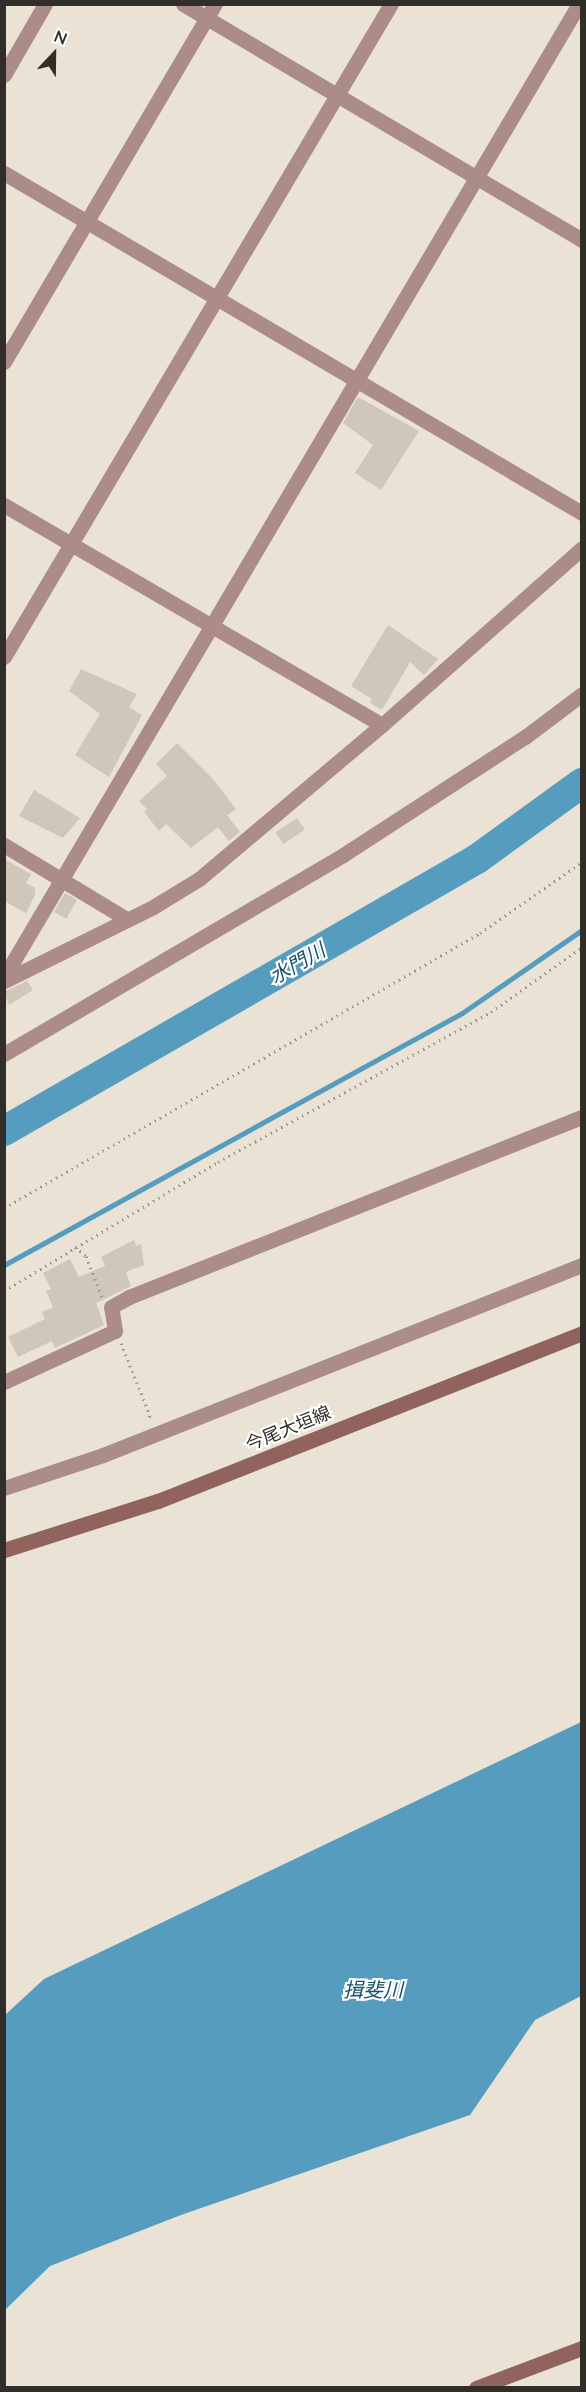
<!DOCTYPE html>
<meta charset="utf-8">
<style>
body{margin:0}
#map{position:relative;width:586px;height:2392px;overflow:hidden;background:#e9e2d5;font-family:Lato,"Noto Sans JP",sans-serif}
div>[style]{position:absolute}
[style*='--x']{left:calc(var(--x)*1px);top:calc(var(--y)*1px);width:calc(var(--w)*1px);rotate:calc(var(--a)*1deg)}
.water>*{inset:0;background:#569cbf}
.stream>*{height:5px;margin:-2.5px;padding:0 2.5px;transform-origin:2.5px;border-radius:2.5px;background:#569cbf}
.river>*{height:30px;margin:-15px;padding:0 15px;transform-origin:15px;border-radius:15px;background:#569cbf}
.building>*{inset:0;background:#cec7ba;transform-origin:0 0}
.path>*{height:3px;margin-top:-1.5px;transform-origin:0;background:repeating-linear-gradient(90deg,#9c978d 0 1.5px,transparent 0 6px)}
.street>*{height:15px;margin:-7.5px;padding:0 7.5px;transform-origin:7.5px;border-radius:7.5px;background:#ac8c88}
.secondary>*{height:15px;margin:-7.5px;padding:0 7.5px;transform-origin:7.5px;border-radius:7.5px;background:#90635d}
span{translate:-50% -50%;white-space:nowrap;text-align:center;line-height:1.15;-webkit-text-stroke:4.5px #fff;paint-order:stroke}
.street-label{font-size:18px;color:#312e29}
.water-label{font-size:20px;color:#19506a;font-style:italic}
.frame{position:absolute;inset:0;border:6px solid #312e29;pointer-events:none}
.north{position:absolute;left:24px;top:24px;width:60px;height:60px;-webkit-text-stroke:4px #fff;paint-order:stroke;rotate:22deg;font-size:16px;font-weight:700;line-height:24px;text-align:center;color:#312e29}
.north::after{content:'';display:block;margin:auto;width:21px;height:27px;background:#312e29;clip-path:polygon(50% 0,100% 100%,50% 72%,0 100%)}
</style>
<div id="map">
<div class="water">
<i style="clip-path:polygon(581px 1722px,581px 1996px,535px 2020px,470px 2115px,181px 2215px,50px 2266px,5px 2310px,5px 2015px,44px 1979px)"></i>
</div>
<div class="stream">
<i style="--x:4;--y:1265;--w:523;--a:-28.82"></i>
<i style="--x:462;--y:1013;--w:146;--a:-34.7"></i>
</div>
<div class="river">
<i style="--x:4;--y:1131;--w:546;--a:-29.9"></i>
<i style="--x:477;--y:859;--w:130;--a:-35.9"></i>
</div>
<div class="building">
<i style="clip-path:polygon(358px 397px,419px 431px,381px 490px,355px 473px,373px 445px,343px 423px)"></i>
<i style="clip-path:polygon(388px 625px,438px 659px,424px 675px,410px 662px,382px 710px,370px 703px,372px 699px,351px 686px)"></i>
<i style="clip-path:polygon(81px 669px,137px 694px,129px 707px,142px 715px,109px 777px,75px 755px,100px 714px,69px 691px)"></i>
<i style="clip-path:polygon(177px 743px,214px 780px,236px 809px,227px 815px,240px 832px,229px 841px,218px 827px,191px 848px,166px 824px,159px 831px,144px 812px,147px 809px,139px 801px,167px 776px,156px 764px)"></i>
<i style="clip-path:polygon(34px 790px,80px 818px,63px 838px,19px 816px)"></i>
<i style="left:297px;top:818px;width:14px;height:26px;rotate:56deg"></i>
<i style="clip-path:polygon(4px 859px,31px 874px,26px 883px,35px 888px,35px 895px,26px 913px,4px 901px)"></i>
<i style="left:65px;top:893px;width:14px;height:22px;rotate:30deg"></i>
<i style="clip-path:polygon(27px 981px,33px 990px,9px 1005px,4px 992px)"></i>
<i style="clip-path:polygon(134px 1240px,136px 1246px,141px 1244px,144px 1265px,126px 1272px,131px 1286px,96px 1303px,104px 1325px,55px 1348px,52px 1341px,18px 1357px,8px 1337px,45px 1319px,42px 1312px,53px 1307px,46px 1291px,51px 1289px,43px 1273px,70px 1259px,79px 1277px,105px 1266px,101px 1257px)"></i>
</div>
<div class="path">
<i style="--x:4;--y:1208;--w:550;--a:-30.02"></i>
<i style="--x:480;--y:933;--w:124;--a:-34.8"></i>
<i style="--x:75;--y:1247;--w:14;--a:39"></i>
<i style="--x:86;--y:1256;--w:44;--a:68.7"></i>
<i style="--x:4;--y:1291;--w:250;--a:-31.1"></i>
<i style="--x:218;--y:1162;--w:311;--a:-28.8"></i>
<i style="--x:491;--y:1012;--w:112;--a:-35.5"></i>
<i style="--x:121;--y:1343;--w:79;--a:68.3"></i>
<i style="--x:150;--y:1416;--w:5;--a:143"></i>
</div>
<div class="street">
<i style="--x:183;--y:4;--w:464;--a:30.6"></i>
<i style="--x:4;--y:75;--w:82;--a:-60"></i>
<i style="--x:4;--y:173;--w:671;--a:30.47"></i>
<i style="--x:4;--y:362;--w:416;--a:-59.5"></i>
<i style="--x:4;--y:505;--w:437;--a:30.2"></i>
<i style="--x:4;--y:657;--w:759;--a:-59.35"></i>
<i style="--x:4;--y:845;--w:141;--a:31.1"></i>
<i style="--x:4;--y:977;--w:1130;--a:-59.42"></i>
<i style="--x:4;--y:981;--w:166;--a:-26.4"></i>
<i style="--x:153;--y:907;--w:54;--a:-31.3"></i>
<i style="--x:199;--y:879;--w:239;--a:-40.1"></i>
<i style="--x:382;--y:725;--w:267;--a:-41.5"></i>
<i style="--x:4;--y:1054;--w:393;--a:-30.4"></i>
<i style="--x:343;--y:855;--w:217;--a:-33"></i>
<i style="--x:525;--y:737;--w:71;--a:-37"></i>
<i style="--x:4;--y:1382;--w:122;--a:-24.7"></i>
<i style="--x:115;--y:1331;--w:24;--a:-99"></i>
<i style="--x:111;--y:1307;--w:21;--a:-29"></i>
<i style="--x:129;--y:1297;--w:487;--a:-21.7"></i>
<i style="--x:4;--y:1488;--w:104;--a:-18.4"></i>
<i style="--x:103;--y:1455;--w:515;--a:-21.64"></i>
</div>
<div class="secondary">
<i style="--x:4;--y:1550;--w:162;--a:-17.7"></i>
<i style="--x:158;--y:1501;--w:456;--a:-21.6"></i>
<i style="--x:476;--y:2388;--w:113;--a:-20.7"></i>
</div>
<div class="street-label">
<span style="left:288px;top:1428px;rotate:-22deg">今尾大垣線</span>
</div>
<div class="water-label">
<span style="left:297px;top:963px;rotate:-30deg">水門川</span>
<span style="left:373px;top:1989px">揖斐川</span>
</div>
<div class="frame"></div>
<div class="north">N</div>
</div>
